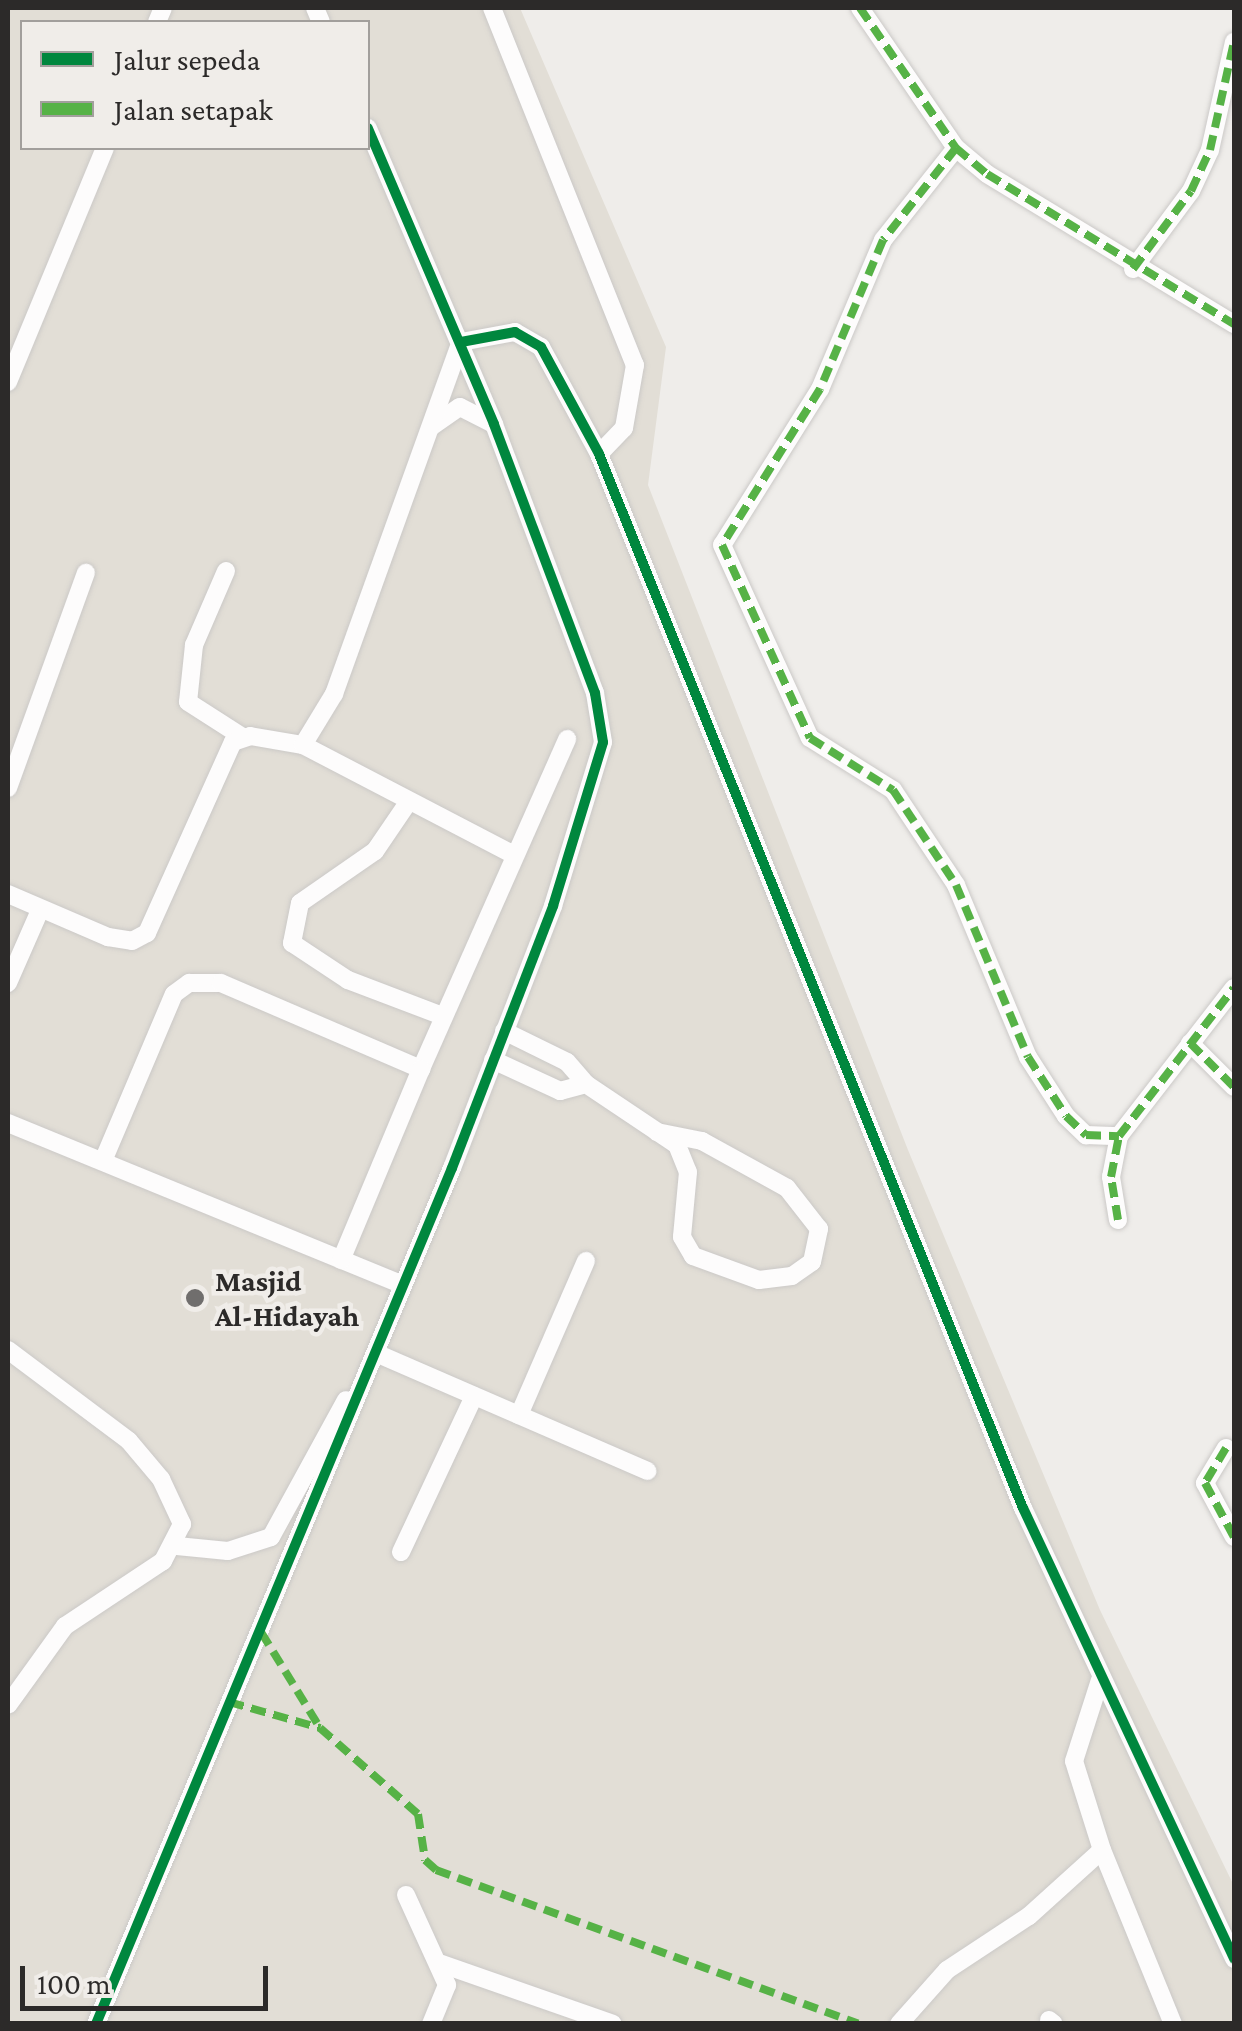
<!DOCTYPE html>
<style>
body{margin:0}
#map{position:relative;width:1242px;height:2031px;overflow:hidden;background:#efedea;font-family:"Crimson Pro",serif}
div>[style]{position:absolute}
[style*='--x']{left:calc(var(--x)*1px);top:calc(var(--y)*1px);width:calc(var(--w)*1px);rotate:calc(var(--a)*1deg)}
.built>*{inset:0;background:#e2ded6}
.roads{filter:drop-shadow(0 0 2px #cbc9c7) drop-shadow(0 0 2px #cbc9c7)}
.minor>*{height:18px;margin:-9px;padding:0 9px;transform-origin:9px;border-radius:9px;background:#fdfcfc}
.quiet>*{height:8px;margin-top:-4px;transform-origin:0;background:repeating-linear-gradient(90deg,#56b246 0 15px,transparent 0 23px)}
.cycleway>*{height:10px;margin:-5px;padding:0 5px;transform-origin:5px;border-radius:5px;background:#00873e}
.dots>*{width:28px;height:28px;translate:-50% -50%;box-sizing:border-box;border:5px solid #f0ede9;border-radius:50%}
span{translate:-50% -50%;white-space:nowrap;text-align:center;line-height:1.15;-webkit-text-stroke:9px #f0ede9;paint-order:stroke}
.poi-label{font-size:30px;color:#2c2a29;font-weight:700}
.left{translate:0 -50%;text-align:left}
.frame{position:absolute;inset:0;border:10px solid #2c2a29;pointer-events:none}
.legend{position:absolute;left:20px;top:20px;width:350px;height:130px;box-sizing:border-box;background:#f0ede9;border:2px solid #a29f9c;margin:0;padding:12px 18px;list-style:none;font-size:30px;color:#2c2a29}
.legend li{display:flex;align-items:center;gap:20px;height:50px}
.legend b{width:50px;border:2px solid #a29f9c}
.scale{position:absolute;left:20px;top:1966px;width:248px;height:45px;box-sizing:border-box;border:5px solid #2c2a29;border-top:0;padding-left:12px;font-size:30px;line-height:35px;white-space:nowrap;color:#2c2a29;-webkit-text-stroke:8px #f0ede9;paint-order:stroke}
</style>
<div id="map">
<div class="built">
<i style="clip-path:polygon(evenodd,8px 8px,520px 8px,666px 347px,648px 485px,908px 1150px,1100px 1610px,1234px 1886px,1234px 2023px,8px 2024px,8px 8px,22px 22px,368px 22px,368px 148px,22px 148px,22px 22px)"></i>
</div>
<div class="roads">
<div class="minor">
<i style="--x:315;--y:8;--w:15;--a:67"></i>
<i style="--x:492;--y:8;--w:385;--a:68.2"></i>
<i style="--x:635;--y:365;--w:64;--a:99.9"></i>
<i style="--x:624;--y:428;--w:36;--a:134"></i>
<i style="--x:860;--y:8;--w:170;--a:55.6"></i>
<i style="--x:956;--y:148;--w:40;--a:40"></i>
<i style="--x:987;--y:174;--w:289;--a:31.3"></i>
<i style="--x:157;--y:22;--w:15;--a:-67"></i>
<i style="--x:956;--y:148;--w:117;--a:128.4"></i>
<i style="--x:883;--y:240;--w:162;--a:112.9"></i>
<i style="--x:820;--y:389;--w:184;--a:122.1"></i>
<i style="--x:722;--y:545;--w:212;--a:65.5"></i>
<i style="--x:810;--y:738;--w:98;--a:32.1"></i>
<i style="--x:893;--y:790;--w:114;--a:56.4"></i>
<i style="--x:956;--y:885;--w:186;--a:67.3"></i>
<i style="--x:1028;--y:1057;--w:70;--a:57.2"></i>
<i style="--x:1066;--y:1116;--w:28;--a:44"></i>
<i style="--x:1086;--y:1135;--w:33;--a:2"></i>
<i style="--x:1133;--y:269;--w:97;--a:-53.4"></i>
<i style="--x:1191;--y:191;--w:45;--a:-65.1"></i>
<i style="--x:1210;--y:150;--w:111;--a:-77.5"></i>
<i style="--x:8;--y:382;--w:253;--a:-67.5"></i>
<i style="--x:431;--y:427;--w:35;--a:-35"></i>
<i style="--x:460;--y:407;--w:38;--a:27"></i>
<i style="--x:226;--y:571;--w:81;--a:113.4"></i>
<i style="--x:194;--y:645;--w:57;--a:96"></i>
<i style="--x:188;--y:702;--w:63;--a:32.7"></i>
<i style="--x:303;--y:745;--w:238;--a:27.5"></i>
<i style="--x:8;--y:788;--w:229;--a:-70.1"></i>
<i style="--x:407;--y:804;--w:57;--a:124.2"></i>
<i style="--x:375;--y:851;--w:91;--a:145.3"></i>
<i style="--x:300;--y:903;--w:41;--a:101.3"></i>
<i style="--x:292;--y:943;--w:67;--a:33.5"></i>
<i style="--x:348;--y:980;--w:98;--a:20.8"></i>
<i style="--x:8;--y:894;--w:109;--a:23.3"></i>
<i style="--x:108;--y:937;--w:24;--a:9"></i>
<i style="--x:132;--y:941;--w:17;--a:-28"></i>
<i style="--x:147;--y:933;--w:209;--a:-65.8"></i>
<i style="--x:233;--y:742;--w:18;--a:-19"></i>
<i style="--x:250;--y:736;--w:54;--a:9.6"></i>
<i style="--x:303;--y:745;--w:60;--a:-58.7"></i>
<i style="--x:334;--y:694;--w:374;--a:-70.2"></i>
<i style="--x:461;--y:342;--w:55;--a:-10.5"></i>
<i style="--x:515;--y:332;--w:30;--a:30"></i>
<i style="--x:541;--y:347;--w:122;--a:61.5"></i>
<i style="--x:599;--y:454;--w:1136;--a:68.09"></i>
<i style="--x:1023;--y:1508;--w:498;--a:64.9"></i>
<i style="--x:8;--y:983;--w:80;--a:-66.3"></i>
<i style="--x:504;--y:1031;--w:70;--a:26.2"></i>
<i style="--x:567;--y:1062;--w:29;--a:49"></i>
<i style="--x:586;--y:1084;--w:110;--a:33.8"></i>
<i style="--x:677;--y:1145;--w:29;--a:68"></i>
<i style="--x:688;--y:1172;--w:65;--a:95.3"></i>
<i style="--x:682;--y:1237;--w:22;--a:60"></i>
<i style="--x:693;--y:1256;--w:70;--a:20"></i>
<i style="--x:759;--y:1280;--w:33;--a:-7"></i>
<i style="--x:792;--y:1276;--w:24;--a:-35"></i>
<i style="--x:812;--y:1262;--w:34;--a:-78"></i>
<i style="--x:819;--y:1229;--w:52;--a:-128"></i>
<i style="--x:787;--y:1188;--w:97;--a:-151.1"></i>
<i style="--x:702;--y:1141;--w:46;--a:-168.7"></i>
<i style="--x:1190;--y:1043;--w:62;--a:45"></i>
<i style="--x:493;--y:1060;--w:74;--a:24.8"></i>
<i style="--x:560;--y:1091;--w:27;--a:-15"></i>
<i style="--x:421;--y:1069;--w:361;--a:-66.1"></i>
<i style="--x:8;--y:1123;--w:425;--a:22.3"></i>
<i style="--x:103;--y:1161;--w:181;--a:-67"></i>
<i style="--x:174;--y:994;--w:19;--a:-36"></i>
<i style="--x:189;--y:983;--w:32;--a:0"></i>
<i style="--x:221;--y:983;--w:218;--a:23.3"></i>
<i style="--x:421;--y:1069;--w:207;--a:112.7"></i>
<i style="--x:1118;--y:1220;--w:44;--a:-99.2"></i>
<i style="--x:1111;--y:1177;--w:42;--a:-79"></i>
<i style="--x:1119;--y:1136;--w:187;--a:-52.2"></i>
<i style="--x:8;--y:1350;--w:151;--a:36.9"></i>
<i style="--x:129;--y:1441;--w:50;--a:49.9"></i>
<i style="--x:161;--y:1479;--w:50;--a:65"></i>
<i style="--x:182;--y:1524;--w:42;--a:117.2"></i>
<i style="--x:163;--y:1561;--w:118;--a:146.4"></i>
<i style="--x:65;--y:1626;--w:97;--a:125.8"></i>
<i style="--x:376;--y:1353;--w:296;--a:23.5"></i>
<i style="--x:519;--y:1415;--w:168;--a:-66.5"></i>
<i style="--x:1226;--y:1448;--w:41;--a:121"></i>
<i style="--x:1205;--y:1483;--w:61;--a:61.8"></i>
<i style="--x:177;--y:1546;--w:51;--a:5.6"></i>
<i style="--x:228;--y:1551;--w:45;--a:-18"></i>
<i style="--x:271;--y:1537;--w:156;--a:-61.3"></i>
<i style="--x:401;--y:1552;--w:172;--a:-64.9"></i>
<i style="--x:1102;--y:1850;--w:188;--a:67.8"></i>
<i style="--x:406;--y:1895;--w:99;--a:65.5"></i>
<i style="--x:447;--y:1985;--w:42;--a:112.3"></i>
<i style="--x:439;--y:1963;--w:184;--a:19.3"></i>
<i style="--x:1049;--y:2020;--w:6;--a:39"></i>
<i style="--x:96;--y:2024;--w:927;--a:-67.42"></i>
<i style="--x:452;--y:1168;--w:281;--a:-68.9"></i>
<i style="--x:553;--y:906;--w:171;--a:-73"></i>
<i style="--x:603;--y:742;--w:50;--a:-99.3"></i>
<i style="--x:595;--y:693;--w:287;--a:-110.6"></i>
<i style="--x:494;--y:424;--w:322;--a:-113.1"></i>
<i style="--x:899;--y:2024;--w:72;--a:-48.4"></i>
<i style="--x:947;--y:1970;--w:98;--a:-33.4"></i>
<i style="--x:1029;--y:1916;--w:98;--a:-42.1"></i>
<i style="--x:1102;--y:1850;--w:93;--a:-107.5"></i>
<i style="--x:1074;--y:1761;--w:85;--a:-72.2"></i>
</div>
</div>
<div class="quiet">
<i style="--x:860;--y:8;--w:170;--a:55.6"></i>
<i style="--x:956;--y:148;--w:40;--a:40"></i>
<i style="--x:987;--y:174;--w:289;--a:31.3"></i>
<i style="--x:956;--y:148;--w:117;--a:128.4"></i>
<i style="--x:883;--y:240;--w:162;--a:112.9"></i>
<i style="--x:820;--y:389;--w:184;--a:122.1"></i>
<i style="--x:722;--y:545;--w:212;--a:65.5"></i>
<i style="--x:810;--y:738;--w:98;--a:32.1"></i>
<i style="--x:893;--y:790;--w:114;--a:56.4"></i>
<i style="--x:956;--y:885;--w:186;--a:67.3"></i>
<i style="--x:1028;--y:1057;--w:70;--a:57.2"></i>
<i style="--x:1066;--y:1116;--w:28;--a:44"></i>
<i style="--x:1086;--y:1135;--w:33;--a:2"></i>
<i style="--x:1133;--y:269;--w:97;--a:-53.4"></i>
<i style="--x:1191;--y:191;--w:45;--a:-65.1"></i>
<i style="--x:1210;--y:150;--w:111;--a:-77.5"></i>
<i style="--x:1190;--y:1043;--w:62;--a:45"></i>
<i style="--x:1118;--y:1220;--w:44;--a:-99.2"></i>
<i style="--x:1111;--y:1177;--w:42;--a:-79"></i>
<i style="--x:1119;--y:1136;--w:187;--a:-52.2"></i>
<i style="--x:1226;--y:1448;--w:41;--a:121"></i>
<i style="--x:1205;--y:1483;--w:61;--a:61.8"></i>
<i style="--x:261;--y:1632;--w:113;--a:58.4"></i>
<i style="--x:320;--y:1728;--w:130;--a:41.3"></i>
<i style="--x:418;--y:1814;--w:47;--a:81.3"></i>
<i style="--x:425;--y:1860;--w:15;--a:42"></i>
<i style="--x:436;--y:1870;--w:449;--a:20"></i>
<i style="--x:229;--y:1702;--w:95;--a:15.9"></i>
</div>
<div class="cycleway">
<i style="--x:461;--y:342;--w:55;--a:-10.5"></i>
<i style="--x:515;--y:332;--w:30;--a:30"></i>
<i style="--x:541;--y:347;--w:122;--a:61.5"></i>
<i style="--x:599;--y:454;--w:1136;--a:68.09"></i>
<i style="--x:1023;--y:1508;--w:498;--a:64.9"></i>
<i style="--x:96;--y:2024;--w:927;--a:-67.42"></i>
<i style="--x:452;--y:1168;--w:281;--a:-68.9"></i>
<i style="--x:553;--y:906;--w:171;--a:-73"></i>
<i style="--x:603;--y:742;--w:50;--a:-99.3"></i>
<i style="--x:595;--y:693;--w:287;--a:-110.6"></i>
<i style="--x:494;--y:424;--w:322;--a:-113.1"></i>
</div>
<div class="dots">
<i style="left:195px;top:1298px;background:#706e6d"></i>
</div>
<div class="poi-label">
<span class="left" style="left:215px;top:1298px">Masjid<br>Al-Hidayah</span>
</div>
<div class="frame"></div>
<ul class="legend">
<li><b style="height:12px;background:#00873e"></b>Jalur sepeda</li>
<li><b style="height:12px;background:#56b246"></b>Jalan setapak</li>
</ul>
<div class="scale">100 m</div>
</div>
